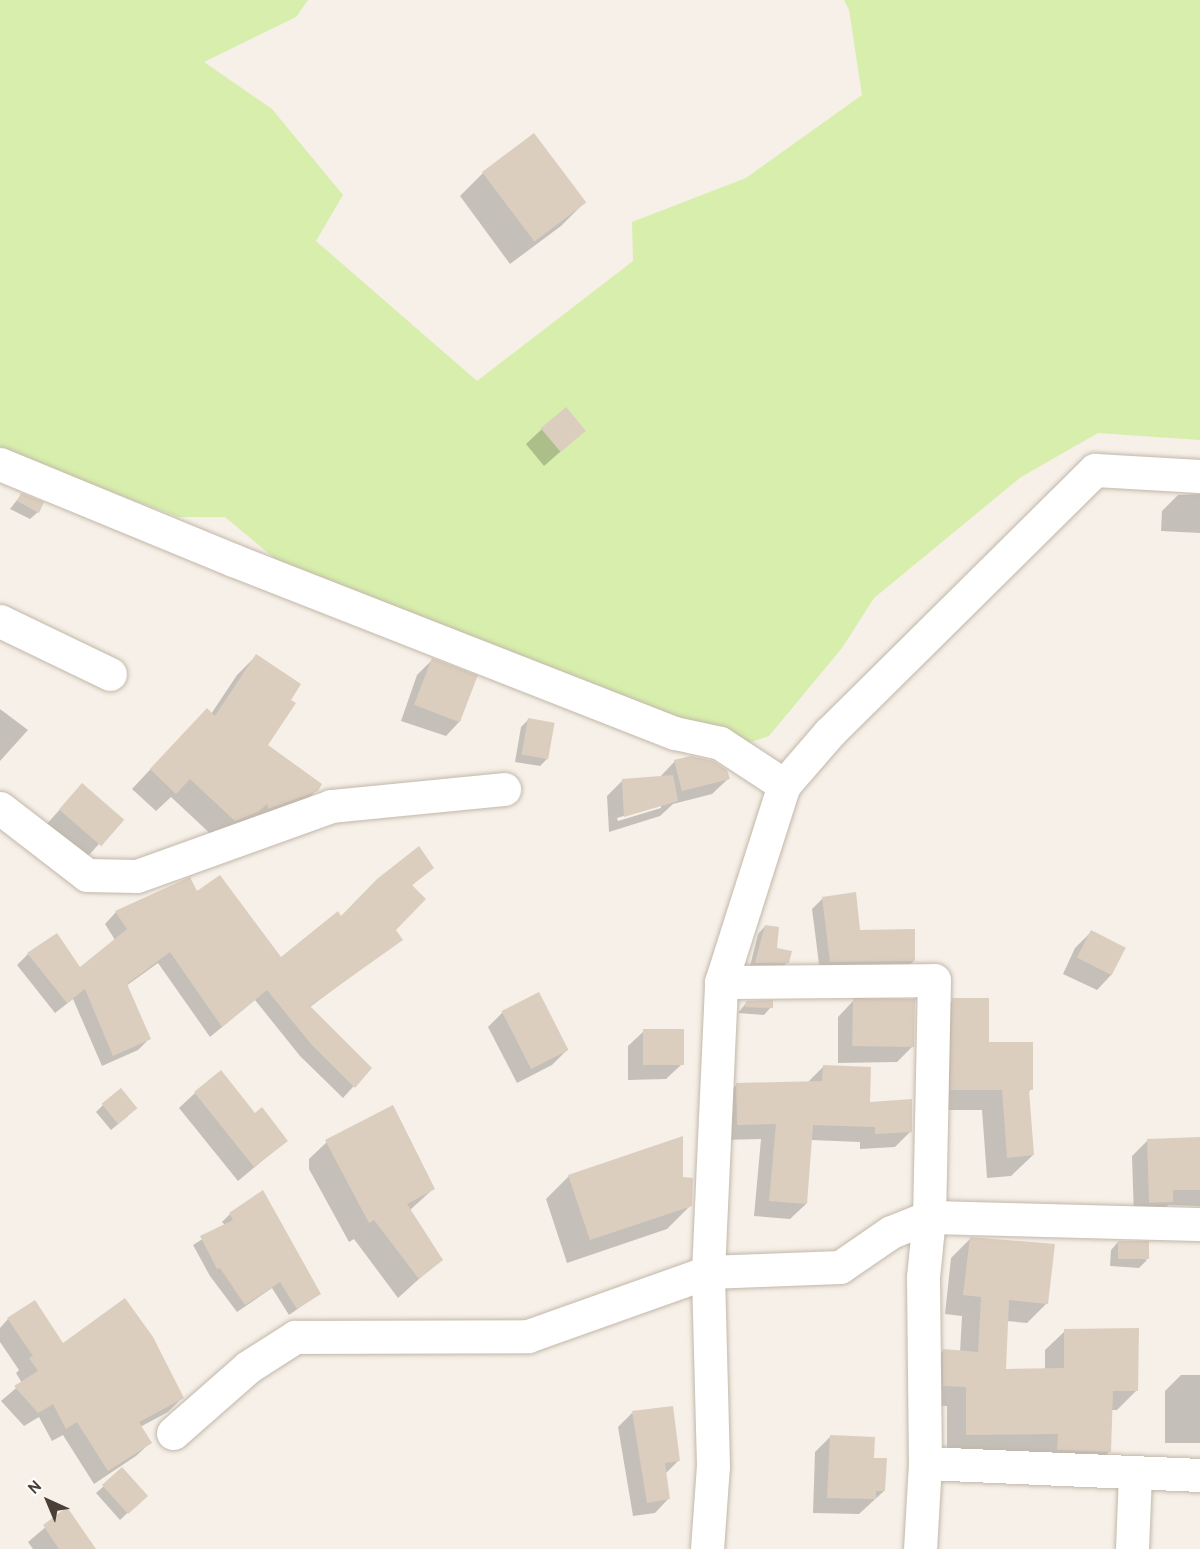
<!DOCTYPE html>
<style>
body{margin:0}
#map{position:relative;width:1200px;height:1549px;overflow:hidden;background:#f6f0e8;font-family:Overpass,sans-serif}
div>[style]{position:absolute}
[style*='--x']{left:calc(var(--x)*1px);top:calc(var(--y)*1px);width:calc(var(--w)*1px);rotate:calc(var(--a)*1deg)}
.green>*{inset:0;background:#d7eeac}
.shadow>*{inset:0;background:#0003;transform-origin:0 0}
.building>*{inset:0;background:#dccebf;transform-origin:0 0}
.roads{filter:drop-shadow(0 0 2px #c2b7a9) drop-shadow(0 0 2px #c2b7a9)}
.minor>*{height:33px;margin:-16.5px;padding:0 16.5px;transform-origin:16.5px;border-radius:16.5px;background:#fff}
span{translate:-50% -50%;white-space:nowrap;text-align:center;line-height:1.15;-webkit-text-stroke:4.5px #fff;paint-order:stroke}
.north{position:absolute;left:18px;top:1471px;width:60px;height:60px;-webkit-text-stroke:4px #fff;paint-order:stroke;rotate:316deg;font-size:16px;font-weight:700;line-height:24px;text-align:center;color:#4a4035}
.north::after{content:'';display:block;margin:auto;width:21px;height:27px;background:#4a4035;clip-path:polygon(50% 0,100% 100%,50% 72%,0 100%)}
</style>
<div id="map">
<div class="green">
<i style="clip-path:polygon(0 0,308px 0,296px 17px,204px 62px,272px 109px,343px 195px,316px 241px,477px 381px,633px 261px,632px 222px,746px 178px,862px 95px,849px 10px,844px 0,1200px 0,1200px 440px,1098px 433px,1021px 477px,874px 598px,842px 648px,769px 736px,734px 748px,279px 562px,225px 517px,178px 517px,0 450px)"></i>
</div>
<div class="shadow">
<i style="clip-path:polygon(534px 135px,584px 203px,561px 226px,510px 264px,460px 196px,483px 173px)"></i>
<i style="clip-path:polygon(542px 429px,584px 431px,544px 466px,526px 444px)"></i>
<i style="clip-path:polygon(1200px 494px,1200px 533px,1161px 531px,1162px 511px,1178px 495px)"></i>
<i style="clip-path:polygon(21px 495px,38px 512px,30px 519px,10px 509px)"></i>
<i style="clip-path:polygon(256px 656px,266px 746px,317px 790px,297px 809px,216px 839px,171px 797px,156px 811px,132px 789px,188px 729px,211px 714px,237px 675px)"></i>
<i style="clip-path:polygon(432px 660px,461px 720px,446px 736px,401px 721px,417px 675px)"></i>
<i style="clip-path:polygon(0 709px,28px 730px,0 761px)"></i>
<i style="clip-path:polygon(528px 720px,547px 759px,540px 766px,515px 762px,521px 727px)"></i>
<i style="clip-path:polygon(evenodd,675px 761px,728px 779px,712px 794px,673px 804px,660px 816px,609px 832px,607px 796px,623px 780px,659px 778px,675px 761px,661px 805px,661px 808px,618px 821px,617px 818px,661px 805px)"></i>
<i style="left:82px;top:785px;width:52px;height:56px;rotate:42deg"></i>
<i style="clip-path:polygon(432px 868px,411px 886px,394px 930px,401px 939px,310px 1007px,370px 1068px,343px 1098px,300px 1056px,255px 1000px,210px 1037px,158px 963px,126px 986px,149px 1039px,138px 1050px,102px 1066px,73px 999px,55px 1013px,17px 965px,28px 954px,80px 969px,115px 940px,105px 924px,116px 912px,190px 879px,197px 893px,280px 959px,341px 918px)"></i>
<i style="clip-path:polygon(823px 898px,859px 932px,914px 961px,903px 971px,820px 972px,812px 909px)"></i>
<i style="clip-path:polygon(765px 926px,776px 949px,788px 962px,780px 969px,749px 970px,758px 934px)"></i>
<i style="clip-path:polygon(1091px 932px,1112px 974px,1097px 990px,1063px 974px,1075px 948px)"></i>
<i style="clip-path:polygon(953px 1000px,987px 1044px,1031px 1089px,1028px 1093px,1033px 1155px,1011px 1176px,987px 1178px,982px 1110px,930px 1110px,932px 1021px)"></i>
<i style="clip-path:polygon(853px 1001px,912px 1047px,897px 1062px,838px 1063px,838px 1017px)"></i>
<i style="clip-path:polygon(747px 1002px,771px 1007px,764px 1015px,738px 1013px)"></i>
<i style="clip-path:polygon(503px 1012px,567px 1050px,552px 1065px,517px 1083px,488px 1027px)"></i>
<i style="clip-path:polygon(644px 1031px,682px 1064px,666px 1079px,628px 1080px,628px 1046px)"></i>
<i style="clip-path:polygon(824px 1066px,868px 1103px,911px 1131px,895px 1147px,860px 1149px,860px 1142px,811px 1140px,806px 1204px,790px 1219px,754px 1216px,761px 1139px,722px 1140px,722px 1100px,737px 1084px,808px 1082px)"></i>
<i style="clip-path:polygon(195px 1093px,254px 1115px,286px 1141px,238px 1181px,179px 1108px)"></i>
<i style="clip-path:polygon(103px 1105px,128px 1116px,111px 1130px,96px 1112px)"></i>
<i style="clip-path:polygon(330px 1139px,433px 1189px,409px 1211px,441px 1259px,398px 1298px,354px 1239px,349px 1242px,309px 1169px,309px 1159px)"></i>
<i style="clip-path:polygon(1200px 1140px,1200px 1206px,1168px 1205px,1156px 1217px,1134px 1218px,1132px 1156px,1147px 1141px)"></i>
<i style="clip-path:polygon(569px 1176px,681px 1179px,691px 1205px,667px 1229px,567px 1263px,546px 1199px)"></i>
<i style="clip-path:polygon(230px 1214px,319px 1294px,289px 1315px,272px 1288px,237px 1312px,210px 1276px,193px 1245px,225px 1225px,222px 1222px)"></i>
<i style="clip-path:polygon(971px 1238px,1047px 1303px,1027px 1323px,1007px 1321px,1005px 1371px,1045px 1370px,1045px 1350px,1065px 1331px,1137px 1390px,1117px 1410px,1111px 1410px,1109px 1452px,1090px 1471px,947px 1454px,947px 1406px,924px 1405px,924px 1370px,943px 1351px,960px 1352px,962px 1316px,945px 1314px,951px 1258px)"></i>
<i style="clip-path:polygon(1118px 1242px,1147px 1260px,1139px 1268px,1110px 1266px,1111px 1250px)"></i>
<i style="clip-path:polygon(8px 1319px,63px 1345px,182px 1398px,168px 1412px,140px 1427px,150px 1443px,136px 1456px,94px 1484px,63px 1435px,52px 1441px,39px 1417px,24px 1426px,1px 1401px,22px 1383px,16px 1373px,19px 1370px,0 1342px,0 1328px)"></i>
<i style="clip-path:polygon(1181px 1375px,1200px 1375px,1200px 1443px,1165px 1443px,1165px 1391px)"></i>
<i style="clip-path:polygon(632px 1413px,678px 1461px,665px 1474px,669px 1498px,655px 1513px,633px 1516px,618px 1427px)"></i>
<i style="clip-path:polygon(831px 1436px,872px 1459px,884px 1491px,859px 1514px,813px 1513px,815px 1452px)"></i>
<i style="clip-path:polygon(104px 1486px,138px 1503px,120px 1520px,96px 1493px)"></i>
<i style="clip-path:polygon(67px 1509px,88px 1549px,33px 1549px,28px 1542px)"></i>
</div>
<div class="building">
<i style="left:534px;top:133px;width:87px;height:65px;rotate:53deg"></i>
<i style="left:566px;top:407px;width:31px;height:33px;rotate:50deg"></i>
<i style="clip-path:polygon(21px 493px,44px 502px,39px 513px,17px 501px)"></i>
<i style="clip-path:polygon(256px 654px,301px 684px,291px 700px,296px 703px,268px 745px,322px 784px,318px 791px,268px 809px,267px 804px,258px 812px,235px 821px,190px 779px,176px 794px,150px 769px,207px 708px,215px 716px)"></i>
<i style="left:432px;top:658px;width:49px;height:50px;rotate:21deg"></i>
<i style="left:528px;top:718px;width:27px;height:37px;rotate:10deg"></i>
<i style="clip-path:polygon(691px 756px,713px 761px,727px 770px,730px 779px,682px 791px,674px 760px)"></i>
<i style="clip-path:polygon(673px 775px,678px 801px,624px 817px,622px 779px)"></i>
<i style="left:82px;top:783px;width:56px;height:35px;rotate:41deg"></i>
<i style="clip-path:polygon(419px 846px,434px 868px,412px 885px,426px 899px,396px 930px,403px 940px,310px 1006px,372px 1068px,355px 1088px,311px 1044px,267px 990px,222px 1027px,170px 952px,127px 984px,151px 1039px,113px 1056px,85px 989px,67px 1003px,27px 953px,57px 933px,80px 967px,127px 929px,115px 911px,190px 877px,197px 891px,220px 875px,281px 957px,338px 911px,341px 916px,377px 879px)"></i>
<i style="clip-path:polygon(856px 892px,860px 930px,915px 929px,915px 961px,830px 962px,822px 897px)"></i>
<i style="clip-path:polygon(765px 925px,779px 927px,777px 948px,792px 951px,789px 963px,755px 963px)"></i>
<i style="left:1091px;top:930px;width:39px;height:31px;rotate:27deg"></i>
<i style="left:539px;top:992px;width:65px;height:42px;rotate:63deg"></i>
<i style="clip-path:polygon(952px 998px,989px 998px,989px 1042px,1033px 1042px,1033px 1090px,1029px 1090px,1034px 1155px,1007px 1158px,1002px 1090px,950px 1090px)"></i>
<i style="left:915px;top:999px;width:48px;height:62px;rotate:91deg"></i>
<i style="clip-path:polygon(773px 1000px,773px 1008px,745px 1007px,746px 1001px)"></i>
<i style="left:643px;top:1029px;width:41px;height:36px"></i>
<i style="clip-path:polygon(823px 1065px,871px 1067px,870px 1102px,912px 1099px,912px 1132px,875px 1134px,875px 1127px,813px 1125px,807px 1204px,769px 1201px,776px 1124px,737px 1125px,736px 1083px,822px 1081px)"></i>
<i style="clip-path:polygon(221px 1070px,255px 1113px,262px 1107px,288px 1141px,254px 1167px,194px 1092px)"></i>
<i style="left:121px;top:1088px;width:26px;height:25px;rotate:51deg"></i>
<i style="clip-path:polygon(393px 1105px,435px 1189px,407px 1204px,443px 1260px,419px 1279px,374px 1220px,369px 1223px,325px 1140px)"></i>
<i style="clip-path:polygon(683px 1136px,683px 1177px,693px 1178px,692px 1206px,590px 1240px,568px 1175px)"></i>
<i style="clip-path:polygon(1200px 1137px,1200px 1190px,1173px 1190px,1173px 1202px,1149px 1203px,1147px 1139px)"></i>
<i style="clip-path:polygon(263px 1190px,321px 1294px,297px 1309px,280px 1282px,245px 1305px,220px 1268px,217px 1269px,200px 1236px,233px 1220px,229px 1213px)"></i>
<i style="clip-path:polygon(970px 1237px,1055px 1244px,1048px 1304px,1009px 1300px,1006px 1369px,1064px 1368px,1064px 1329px,1139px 1328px,1138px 1391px,1113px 1391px,1111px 1452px,1057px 1450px,1058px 1434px,966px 1435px,966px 1387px,943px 1386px,943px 1349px,978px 1352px,981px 1297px,963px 1295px)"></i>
<i style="left:1118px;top:1241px;width:31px;height:18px"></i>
<i style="clip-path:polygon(125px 1298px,153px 1337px,184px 1398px,139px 1422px,152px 1443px,108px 1471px,77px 1422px,66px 1429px,53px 1404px,38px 1413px,14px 1386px,38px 1371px,29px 1358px,33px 1356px,7px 1318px,35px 1300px,63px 1343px)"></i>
<i style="clip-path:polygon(673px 1406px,680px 1461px,665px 1463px,670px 1499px,647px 1503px,632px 1411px)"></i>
<i style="clip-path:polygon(830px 1435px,875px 1437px,874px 1458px,887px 1458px,885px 1491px,876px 1491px,876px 1499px,827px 1498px)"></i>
<i style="left:122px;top:1467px;width:39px;height:27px;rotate:48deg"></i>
<i style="clip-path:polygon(67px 1507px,96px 1549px,59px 1549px,43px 1525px)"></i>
</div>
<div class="roads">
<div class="minor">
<i style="--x:0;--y:464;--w:252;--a:22.4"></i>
<i style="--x:233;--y:560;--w:475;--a:21.4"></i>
<i style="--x:675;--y:733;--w:46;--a:12.5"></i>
<i style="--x:720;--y:743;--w:77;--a:33.3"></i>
<i style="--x:0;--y:621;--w:122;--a:25.7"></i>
<i style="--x:0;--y:808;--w:110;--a:37.6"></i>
<i style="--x:87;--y:875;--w:50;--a:1.1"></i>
<i style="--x:137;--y:876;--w:206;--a:-19.8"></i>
<i style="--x:331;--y:806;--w:174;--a:-5.6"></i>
<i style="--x:721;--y:982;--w:213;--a:-0.5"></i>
<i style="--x:934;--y:980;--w:237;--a:91.2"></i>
<i style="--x:929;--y:1217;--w:271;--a:1.5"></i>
<i style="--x:173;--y:1433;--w:100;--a:-41.3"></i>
<i style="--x:248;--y:1367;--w:56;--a:-32.6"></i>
<i style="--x:295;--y:1337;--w:233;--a:-0.2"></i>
<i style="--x:528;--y:1336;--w:191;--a:-19.6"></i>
<i style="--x:708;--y:1272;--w:132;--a:-2.2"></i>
<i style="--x:840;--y:1267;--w:62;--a:-34.5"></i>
<i style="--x:891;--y:1232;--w:41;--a:-21.5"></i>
<i style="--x:929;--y:1217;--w:60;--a:95.7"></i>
<i style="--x:923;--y:1277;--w:186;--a:89.4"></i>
<i style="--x:925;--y:1463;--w:86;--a:93.3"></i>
<i style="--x:925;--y:1463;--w:275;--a:2.5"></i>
<i style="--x:707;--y:1549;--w:83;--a:-85.9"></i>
<i style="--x:713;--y:1466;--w:194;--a:-91.5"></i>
<i style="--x:708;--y:1272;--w:290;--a:-87.4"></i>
<i style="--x:721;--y:982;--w:207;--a:-72.3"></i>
<i style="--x:784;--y:785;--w:69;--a:-49.1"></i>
<i style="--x:829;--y:733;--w:374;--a:-44.7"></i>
<i style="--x:1095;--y:470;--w:105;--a:3.3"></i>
<i style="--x:1132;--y:1549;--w:75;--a:-87.7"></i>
</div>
</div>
<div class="north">N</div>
</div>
